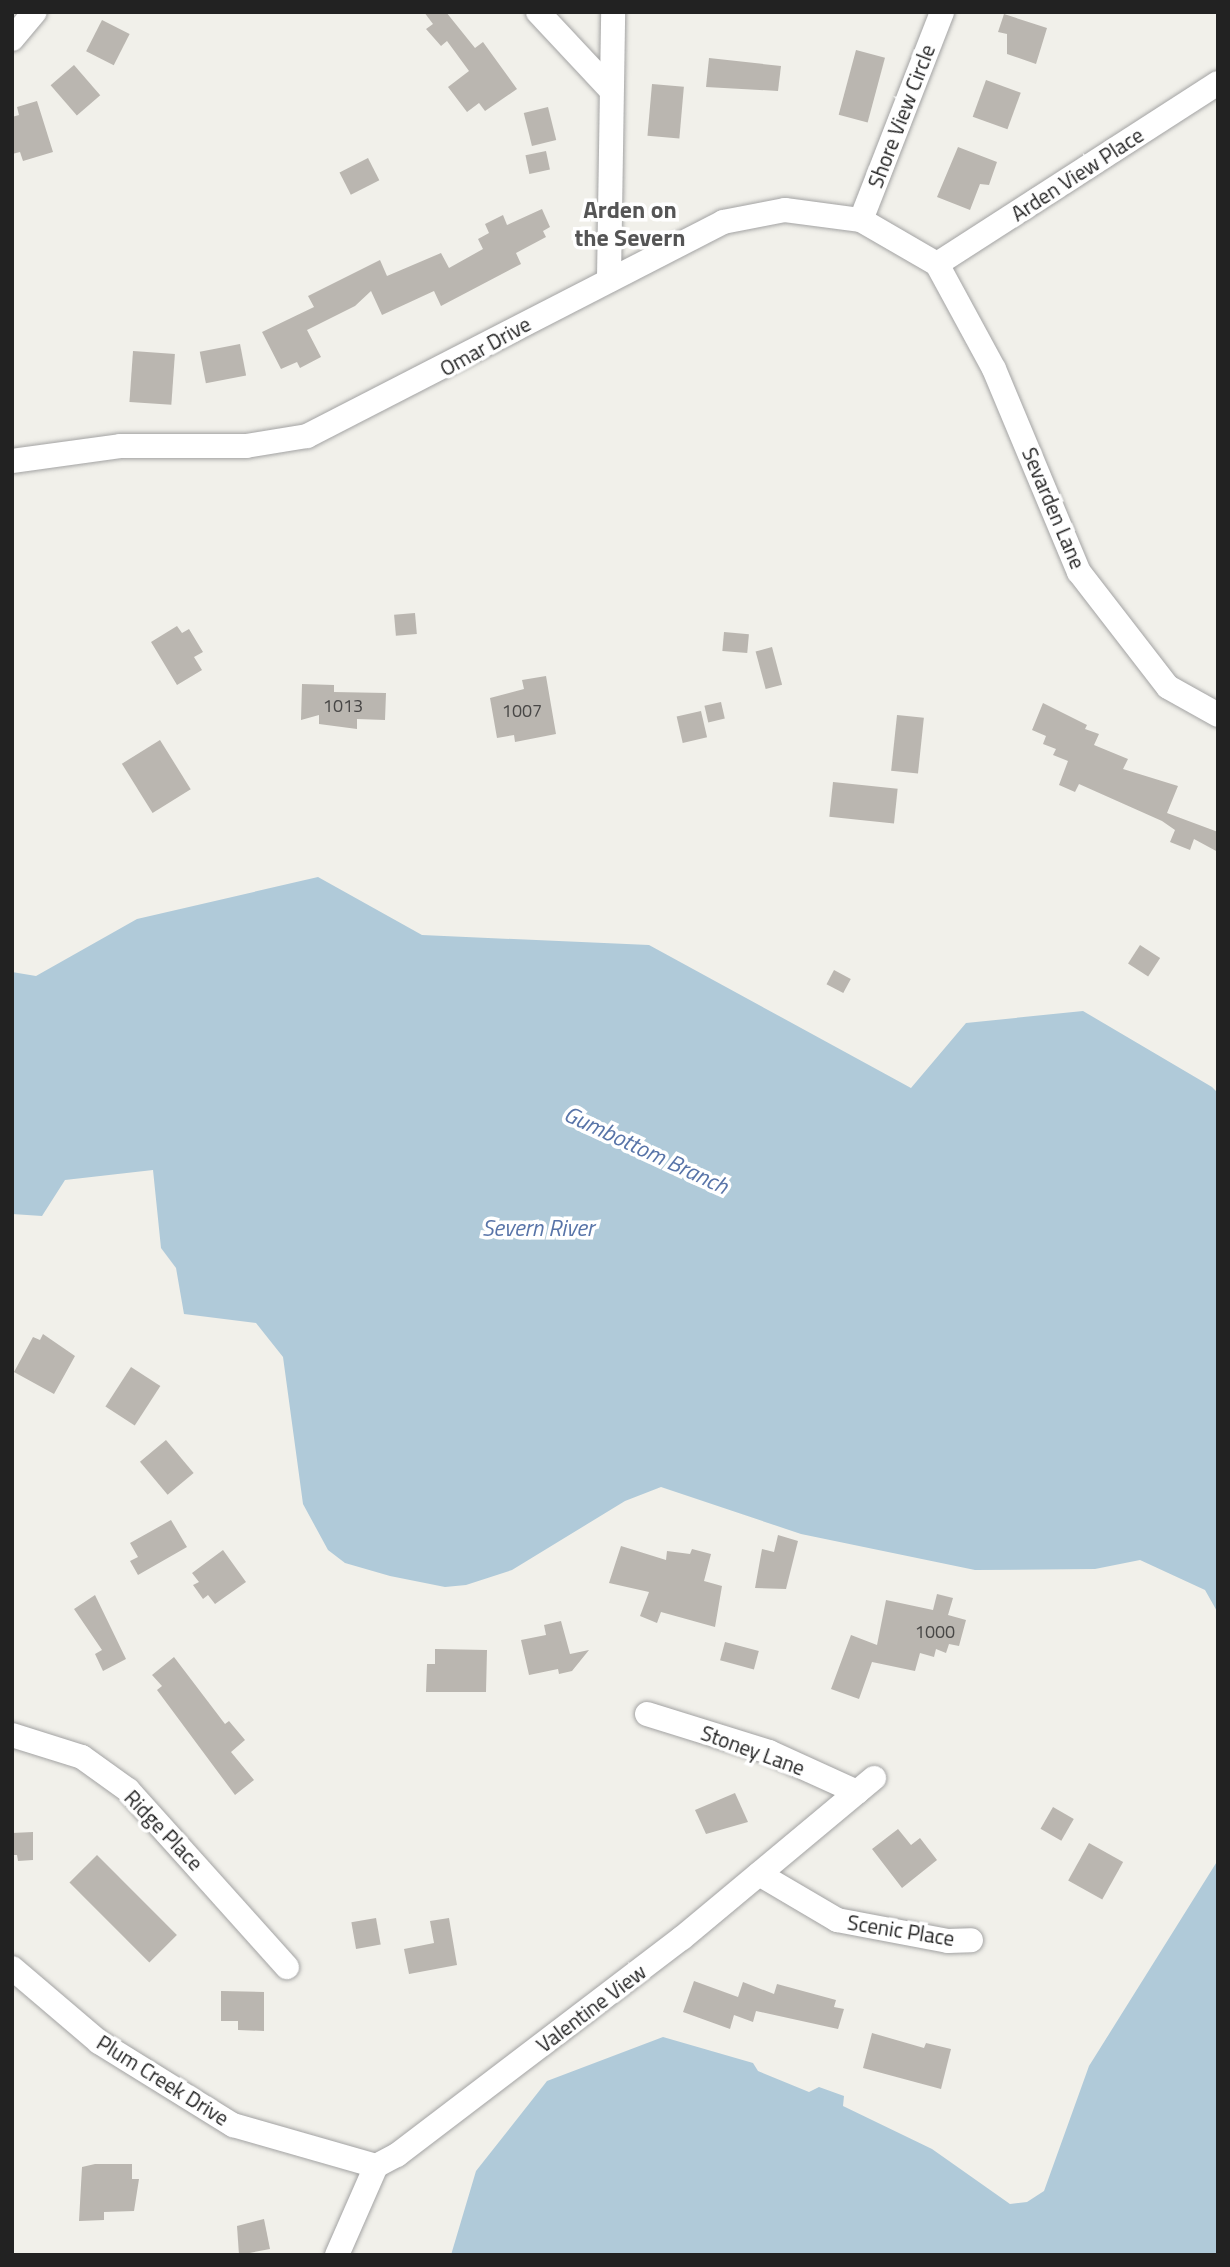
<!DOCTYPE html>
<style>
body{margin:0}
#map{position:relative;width:1230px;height:2267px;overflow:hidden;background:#f1f0ea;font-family:"Titillium Web",sans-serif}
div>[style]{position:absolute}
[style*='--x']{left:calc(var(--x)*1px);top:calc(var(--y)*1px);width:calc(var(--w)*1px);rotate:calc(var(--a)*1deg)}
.water>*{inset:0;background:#b0cad9}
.building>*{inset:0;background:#bab6b0;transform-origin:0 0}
.roads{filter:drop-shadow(0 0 2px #a3a3a3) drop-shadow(0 0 2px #a3a3a3)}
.minor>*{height:24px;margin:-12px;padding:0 12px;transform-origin:12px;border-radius:12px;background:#fff}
span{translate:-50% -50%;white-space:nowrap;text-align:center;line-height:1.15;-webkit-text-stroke:7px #fff;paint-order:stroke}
.number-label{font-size:18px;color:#484746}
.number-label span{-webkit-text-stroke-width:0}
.street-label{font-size:21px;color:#222}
.water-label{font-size:23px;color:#5874a8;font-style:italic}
.quarter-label{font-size:24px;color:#555;font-weight:700}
.frame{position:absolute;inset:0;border:14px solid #222;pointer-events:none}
</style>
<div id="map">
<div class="water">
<i style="clip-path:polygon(318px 877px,422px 935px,649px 945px,911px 1088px,966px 1023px,1083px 1011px,1212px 1087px,1218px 1093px,1218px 1613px,1205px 1590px,1140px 1560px,1095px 1569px,975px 1570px,801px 1534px,661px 1487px,625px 1501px,512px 1570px,466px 1585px,445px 1587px,390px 1576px,345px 1563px,328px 1550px,303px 1504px,283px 1357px,256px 1323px,184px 1314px,176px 1268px,161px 1248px,153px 1170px,65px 1180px,42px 1216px,12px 1214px,12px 972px,36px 976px,137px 919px)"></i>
<i style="clip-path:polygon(1218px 1860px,1218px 2255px,451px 2255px,476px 2171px,547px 2081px,663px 2037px,753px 2063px,758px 2071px,809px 2092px,819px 2087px,844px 2096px,843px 2106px,932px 2149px,1010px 2204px,1027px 2202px,1044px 2191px,1089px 2066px)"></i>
</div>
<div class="building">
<i style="clip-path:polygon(424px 12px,446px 12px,475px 48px,483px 42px,517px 89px,485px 111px,479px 103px,467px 112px,448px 87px,469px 71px,447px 41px,441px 46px,426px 29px,433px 24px)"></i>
<i style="clip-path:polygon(1004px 14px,1047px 28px,1036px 64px,1007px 54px,1007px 34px,998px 32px)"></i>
<i style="left:102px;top:20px;width:31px;height:35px;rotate:27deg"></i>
<i style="left:856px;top:50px;width:30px;height:67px;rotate:15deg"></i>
<i style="clip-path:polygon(709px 58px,781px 66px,778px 91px,706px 87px)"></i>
<i style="left:74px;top:65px;width:40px;height:31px;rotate:49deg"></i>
<i style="left:986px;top:80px;width:37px;height:39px;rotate:20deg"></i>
<i style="left:652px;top:84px;width:32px;height:52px;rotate:5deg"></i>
<i style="clip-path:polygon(37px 101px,53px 152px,23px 161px,20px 152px,12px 154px,12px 117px,19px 115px,17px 107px)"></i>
<i style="left:548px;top:107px;width:34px;height:25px;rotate:76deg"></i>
<i style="clip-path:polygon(958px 147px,997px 162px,989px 185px,980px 184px,970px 210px,937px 197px)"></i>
<i style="left:546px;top:151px;width:19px;height:21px;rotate:78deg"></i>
<i style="left:368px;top:158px;width:25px;height:32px;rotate:63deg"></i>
<i style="clip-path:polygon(542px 209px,550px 227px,543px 231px,546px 237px,516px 253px,521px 264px,441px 306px,434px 291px,382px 315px,371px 291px,355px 306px,307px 330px,321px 357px,300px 368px,297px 362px,281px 369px,262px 332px,314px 307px,308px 296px,380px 260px,387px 276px,441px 253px,449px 268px,483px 249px,478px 239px,489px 233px,485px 224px,503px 215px,507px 225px)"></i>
<i style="left:240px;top:344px;width:32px;height:41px;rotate:79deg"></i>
<i style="left:133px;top:351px;width:42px;height:51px;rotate:4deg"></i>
<i style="left:415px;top:613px;width:21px;height:21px;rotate:85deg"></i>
<i style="clip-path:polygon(177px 626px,182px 633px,189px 629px,203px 652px,194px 657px,202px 670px,177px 685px,151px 642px)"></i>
<i style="left:724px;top:632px;width:25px;height:19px;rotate:5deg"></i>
<i style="left:772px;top:647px;width:39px;height:17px;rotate:75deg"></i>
<i style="clip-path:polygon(546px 676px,556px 734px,515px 742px,514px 735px,497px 738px,490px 698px,524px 689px,522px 680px)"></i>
<i style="clip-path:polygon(302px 684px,334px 685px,334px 692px,386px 693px,385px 720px,357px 719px,357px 729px,319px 724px,319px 715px,301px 720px)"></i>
<i style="left:721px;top:702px;width:17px;height:17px;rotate:77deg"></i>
<i style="clip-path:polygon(1043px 703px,1087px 725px,1085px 729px,1099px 734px,1094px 745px,1128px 759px,1123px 769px,1178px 786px,1167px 813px,1218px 832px,1218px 852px,1194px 839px,1190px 850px,1170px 842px,1175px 830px,1162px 821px,1079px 784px,1075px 792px,1059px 785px,1068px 761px,1053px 755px,1056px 749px,1043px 744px,1046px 736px,1032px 730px)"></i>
<i style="left:701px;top:711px;width:27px;height:25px;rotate:77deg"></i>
<i style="left:897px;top:715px;width:27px;height:56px;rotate:6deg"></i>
<i style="left:160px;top:740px;width:58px;height:45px;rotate:58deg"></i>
<i style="left:833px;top:782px;width:65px;height:35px;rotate:6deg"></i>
<i style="left:1140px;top:945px;width:24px;height:22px;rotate:33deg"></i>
<i style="left:834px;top:970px;width:19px;height:16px;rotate:28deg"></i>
<i style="clip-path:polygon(43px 1334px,75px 1356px,54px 1394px,14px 1372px,33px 1337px,40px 1340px)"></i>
<i style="left:131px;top:1367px;width:35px;height:47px;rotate:33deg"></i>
<i style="left:166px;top:1440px;width:43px;height:34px;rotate:50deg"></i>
<i style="clip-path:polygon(171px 1520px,187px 1547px,138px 1575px,130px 1561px,138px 1557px,130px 1543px)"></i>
<i style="clip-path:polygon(778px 1535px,798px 1541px,786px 1589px,755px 1588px,762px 1549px,774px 1552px)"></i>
<i style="clip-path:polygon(621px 1546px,666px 1560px,667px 1551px,690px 1554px,692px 1549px,711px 1554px,704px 1581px,722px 1586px,715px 1627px,661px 1612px,657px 1623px,640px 1616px,649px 1592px,609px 1583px)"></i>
<i style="clip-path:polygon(223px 1550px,246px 1582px,215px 1604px,208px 1595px,203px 1599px,193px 1585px,199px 1582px,192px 1573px)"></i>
<i style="clip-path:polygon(937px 1594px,953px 1598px,948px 1615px,966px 1620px,959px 1646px,949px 1644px,946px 1653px,936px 1649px,934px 1657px,920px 1653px,915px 1671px,872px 1662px,859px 1699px,831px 1689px,851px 1635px,877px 1645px,886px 1600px,933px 1610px)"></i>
<i style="clip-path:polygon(95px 1595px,126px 1659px,103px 1671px,95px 1654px,102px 1650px,74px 1609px)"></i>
<i style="clip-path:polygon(561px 1621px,570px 1654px,589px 1650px,572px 1671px,559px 1674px,558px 1669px,529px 1675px,521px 1640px,546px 1635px,544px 1625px)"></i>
<i style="left:725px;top:1642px;width:35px;height:19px;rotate:15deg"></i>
<i style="clip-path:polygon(435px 1649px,487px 1650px,486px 1692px,426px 1692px,427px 1664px,435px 1664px)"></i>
<i style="clip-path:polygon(174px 1657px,225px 1724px,229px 1721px,245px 1740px,231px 1752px,254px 1780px,235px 1795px,157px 1690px,162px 1686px,152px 1675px)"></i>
<i style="clip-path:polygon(735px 1793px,748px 1822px,706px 1834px,695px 1810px)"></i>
<i style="left:1053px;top:1807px;width:24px;height:25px;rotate:30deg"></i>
<i style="clip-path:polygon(898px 1829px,911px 1845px,920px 1838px,937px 1860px,902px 1888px,872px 1849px)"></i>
<i style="clip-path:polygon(33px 1832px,33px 1860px,18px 1861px,17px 1855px,12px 1855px,12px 1833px)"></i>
<i style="left:1089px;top:1843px;width:39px;height:43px;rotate:29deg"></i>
<i style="left:97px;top:1855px;width:113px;height:39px;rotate:45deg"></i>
<i style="left:376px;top:1918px;width:27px;height:25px;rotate:80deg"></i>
<i style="clip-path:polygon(449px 1918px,457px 1965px,409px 1974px,404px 1949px,434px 1943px,430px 1921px)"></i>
<i style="clip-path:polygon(694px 1981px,738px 1997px,743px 1982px,774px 1994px,777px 1984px,836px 2000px,834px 2007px,844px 2009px,838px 2029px,756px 2011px,753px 2022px,734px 2015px,730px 2029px,683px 2012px)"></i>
<i style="clip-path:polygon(221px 1991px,264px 1992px,264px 2031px,238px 2030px,238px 2021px,221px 2021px)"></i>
<i style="clip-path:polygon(872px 2033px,924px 2048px,926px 2043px,951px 2049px,941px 2089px,863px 2068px)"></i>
<i style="clip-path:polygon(95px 2164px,132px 2164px,132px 2179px,139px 2179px,134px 2211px,104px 2212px,104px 2220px,79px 2221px,82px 2167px)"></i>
<i style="clip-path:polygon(264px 2219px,270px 2249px,239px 2255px,237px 2226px)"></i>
</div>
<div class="roads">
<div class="minor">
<i style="--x:538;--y:12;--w:105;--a:46.9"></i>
<i style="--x:12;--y:39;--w:35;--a:-50"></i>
<i style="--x:861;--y:220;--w:223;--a:-68.7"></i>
<i style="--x:937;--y:264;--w:334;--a:-32.8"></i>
<i style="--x:609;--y:278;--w:266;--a:-89.1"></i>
<i style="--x:12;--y:461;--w:109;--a:-7.9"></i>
<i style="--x:120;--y:446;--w:126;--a:0"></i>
<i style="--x:246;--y:446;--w:62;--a:-9.3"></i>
<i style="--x:307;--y:436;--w:468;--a:-27.2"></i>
<i style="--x:723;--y:222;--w:63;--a:-11"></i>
<i style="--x:785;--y:210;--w:77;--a:7.5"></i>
<i style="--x:861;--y:220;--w:88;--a:30.1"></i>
<i style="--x:937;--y:264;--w:119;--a:61.5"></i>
<i style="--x:994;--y:369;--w:220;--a:67.3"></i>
<i style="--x:1079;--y:572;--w:145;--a:52.3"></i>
<i style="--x:1168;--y:687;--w:57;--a:29.2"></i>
<i style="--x:647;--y:1714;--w:128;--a:17.3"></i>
<i style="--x:769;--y:1752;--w:97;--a:24.4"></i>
<i style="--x:12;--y:1735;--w:73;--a:17.4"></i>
<i style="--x:82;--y:1757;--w:57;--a:35.7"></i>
<i style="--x:128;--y:1790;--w:238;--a:48.1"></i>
<i style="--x:759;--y:1874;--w:91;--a:30.5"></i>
<i style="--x:837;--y:1920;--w:113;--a:10.7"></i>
<i style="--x:948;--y:1941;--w:23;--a:-2"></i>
<i style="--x:12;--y:1968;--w:114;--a:40.4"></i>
<i style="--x:99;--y:2042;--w:158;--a:31.8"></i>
<i style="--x:233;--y:2125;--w:149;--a:16"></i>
<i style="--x:337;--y:2255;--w:97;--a:-66.3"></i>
<i style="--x:376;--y:2166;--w:24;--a:-28"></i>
<i style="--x:397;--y:2155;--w:358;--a:-37.3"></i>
<i style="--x:682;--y:1938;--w:250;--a:-39.8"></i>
</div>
</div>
<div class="number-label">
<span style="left:343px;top:706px">1013</span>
<span style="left:522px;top:711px">1007</span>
<span style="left:935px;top:1632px">1000</span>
</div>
<div class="street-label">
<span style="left:901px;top:116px;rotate:-69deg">Shore View Circle</span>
<span style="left:1077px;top:174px;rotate:-33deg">Arden View Place</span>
<span style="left:485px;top:346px;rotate:-29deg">Omar Drive</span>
<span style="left:1054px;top:508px;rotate:67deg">Sevarden Lane</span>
<span style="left:753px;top:1750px;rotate:20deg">Stoney Lane</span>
<span style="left:164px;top:1830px;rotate:46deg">Ridge Place</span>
<span style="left:901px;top:1930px;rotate:9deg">Scenic Place</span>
<span style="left:591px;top:2008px;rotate:-37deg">Valentine View</span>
<span style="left:163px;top:2080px;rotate:32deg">Plum Creek Drive</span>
</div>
<div class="water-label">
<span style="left:646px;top:1150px;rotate:25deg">Gumbottom Branch</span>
<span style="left:538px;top:1228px">Severn River</span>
</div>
<div class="quarter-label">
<span style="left:630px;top:224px">Arden on<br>the Severn</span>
</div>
<div class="frame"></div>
</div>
